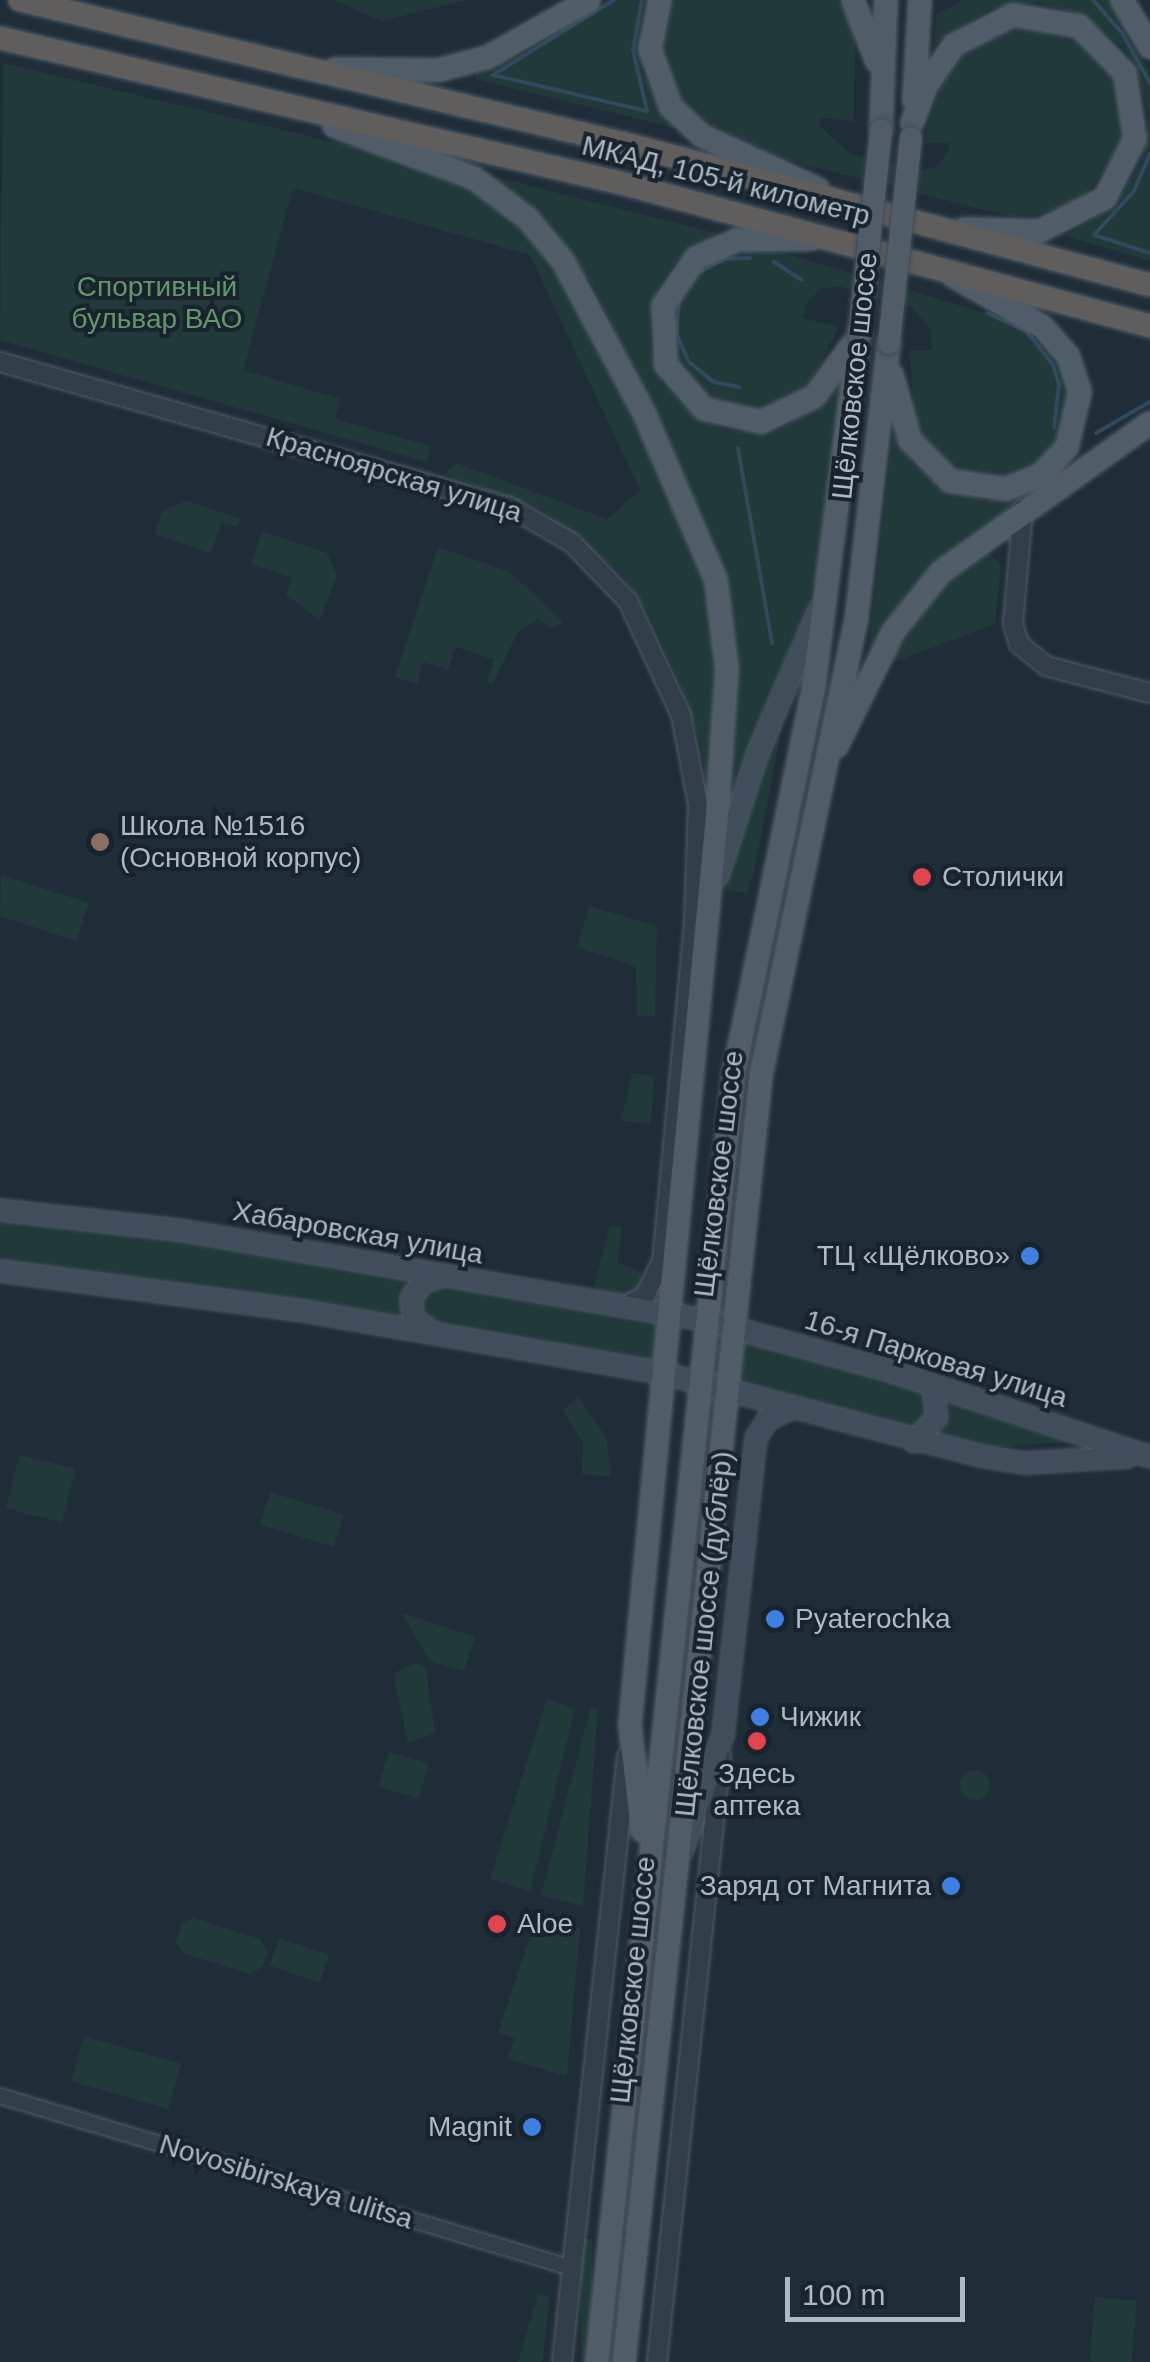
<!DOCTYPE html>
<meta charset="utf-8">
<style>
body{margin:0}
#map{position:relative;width:1150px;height:2362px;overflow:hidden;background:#1f2d38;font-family:Helvetica,sans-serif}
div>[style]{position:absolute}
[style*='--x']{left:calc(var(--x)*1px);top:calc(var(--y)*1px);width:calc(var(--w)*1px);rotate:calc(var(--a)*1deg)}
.green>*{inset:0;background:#213939;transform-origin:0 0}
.round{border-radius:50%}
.stream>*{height:4px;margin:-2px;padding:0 2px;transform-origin:2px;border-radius:2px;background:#2f495f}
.roads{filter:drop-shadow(0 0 2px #505c67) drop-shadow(0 0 2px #505c67)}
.minor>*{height:14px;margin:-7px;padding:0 7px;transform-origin:7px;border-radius:7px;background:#323e49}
.tertiary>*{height:18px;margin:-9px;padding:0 9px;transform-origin:9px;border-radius:9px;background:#323e49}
.secondary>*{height:20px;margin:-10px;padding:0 10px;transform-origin:10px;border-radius:10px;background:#404e5c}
.primary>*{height:22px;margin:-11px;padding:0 11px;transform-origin:11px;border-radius:11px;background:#505d69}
.trunk>*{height:22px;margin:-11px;padding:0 11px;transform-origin:11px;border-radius:11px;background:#605e5c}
.bridges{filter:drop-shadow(0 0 2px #3f4a55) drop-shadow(0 0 2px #3f4a55)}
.primary-bridge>*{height:22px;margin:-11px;padding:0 11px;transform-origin:11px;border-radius:11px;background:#505d69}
.dots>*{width:28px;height:28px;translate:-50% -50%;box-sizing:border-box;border:5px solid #18232d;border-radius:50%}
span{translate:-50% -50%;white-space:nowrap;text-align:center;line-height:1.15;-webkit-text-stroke:8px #18232d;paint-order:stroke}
.street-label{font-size:28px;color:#acb9c6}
.park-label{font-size:28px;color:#639769}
.poi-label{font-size:28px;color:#acb9c6}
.left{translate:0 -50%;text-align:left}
.right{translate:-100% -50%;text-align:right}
.scale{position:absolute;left:785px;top:2277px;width:180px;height:45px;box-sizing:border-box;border:5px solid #acb9c6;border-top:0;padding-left:12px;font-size:30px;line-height:35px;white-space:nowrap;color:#acb9c6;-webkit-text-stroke:8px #18232d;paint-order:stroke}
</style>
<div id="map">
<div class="green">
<i style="clip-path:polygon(333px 0,467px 0,382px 21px)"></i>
<i style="clip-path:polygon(606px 0,648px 0,641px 27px,643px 73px,675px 128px,475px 79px,477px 71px,534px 49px)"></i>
<i style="clip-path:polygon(674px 0,839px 0,855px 34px,854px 122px,819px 117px,821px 127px,849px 153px,918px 172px,936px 167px,948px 152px,949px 143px,926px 143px,927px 127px,940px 89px,965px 52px,1017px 26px,1074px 36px,1115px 77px,1124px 134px,1118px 153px,1082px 198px,1039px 215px,1009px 216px,786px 160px,708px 124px,681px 100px,663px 49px)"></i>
<i style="clip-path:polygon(963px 0,1109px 0,1150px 72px,1150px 261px,1065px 236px,1113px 207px,1140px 165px,1149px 116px,1136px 68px,1123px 47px,1084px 16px,1037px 2px,988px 10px,934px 45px,936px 15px)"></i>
<i style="clip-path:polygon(3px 63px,401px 158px,469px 188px,520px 226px,555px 267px,635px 417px,706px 583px,716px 669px,708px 791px,700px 740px,677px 677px,651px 618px,621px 574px,539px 508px,444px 474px,456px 463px,607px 519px,640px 490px,530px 255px,293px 188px,243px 370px,340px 399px,335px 419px,431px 446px,427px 462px,0 340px)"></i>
<i style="clip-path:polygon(491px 176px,719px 234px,677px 260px,658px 288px,649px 320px,651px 353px,663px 384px,698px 419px,729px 431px,779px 429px,822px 405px,844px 375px,816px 580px,729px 801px,738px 669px,727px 577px,592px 284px,536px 211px)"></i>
<i style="clip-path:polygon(739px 251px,784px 253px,1015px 322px,1059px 361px,1069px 393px,1058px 442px,1035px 466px,1004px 479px,955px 471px,920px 436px,914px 419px,910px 350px,932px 350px,930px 329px,912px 307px,838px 286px,820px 289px,807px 303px,803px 318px,839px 327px,807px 389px,760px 411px,710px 400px,676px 361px,673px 309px,702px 267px)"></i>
<i style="clip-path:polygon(894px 425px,912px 463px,945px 490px,986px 500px,1027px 494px,934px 565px,901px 601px,868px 656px)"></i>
<i style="clip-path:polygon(186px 501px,240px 518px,237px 527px,221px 523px,211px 553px,155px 534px,162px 511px)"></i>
<i style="clip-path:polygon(262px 531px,327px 553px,337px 576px,320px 620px,286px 595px,292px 578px,251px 564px)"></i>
<i style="clip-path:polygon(438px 547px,510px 572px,563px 622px,551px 629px,538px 619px,518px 632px,493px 683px,487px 682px,494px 660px,456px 647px,448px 670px,423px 662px,417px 684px,395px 677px)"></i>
<i style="clip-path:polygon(986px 549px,1001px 566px,995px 624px,886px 665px,948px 579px)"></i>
<i style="clip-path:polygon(785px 710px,755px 867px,747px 894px,728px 890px,721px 888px,727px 854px)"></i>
<i style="clip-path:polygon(1px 875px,89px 903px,76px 941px,0 916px)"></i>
<i style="clip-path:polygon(589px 906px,657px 926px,655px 1016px,637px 1016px,636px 966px,577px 947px)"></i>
<i style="clip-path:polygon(632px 1073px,655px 1077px,650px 1124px,621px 1121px)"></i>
<i style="clip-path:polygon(0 1219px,178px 1239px,415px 1278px,401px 1294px,408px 1321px,0 1262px)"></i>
<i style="clip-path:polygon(610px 1226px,622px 1227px,617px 1263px,640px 1271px,643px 1280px,631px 1299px,592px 1296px)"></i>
<i style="clip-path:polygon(437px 1282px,664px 1320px,659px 1364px,429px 1325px,422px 1298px)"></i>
<i style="clip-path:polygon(744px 1339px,923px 1390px,930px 1412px,917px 1430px,741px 1386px)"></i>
<i style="clip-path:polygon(950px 1396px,1073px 1442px,993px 1447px,934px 1439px,950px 1422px)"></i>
<i style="clip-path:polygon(578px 1397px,606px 1437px,611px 1477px,582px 1474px,583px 1443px,563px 1410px)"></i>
<i style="left:19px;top:1455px;width:58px;height:55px;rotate:14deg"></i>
<i style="left:270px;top:1492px;width:77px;height:34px;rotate:17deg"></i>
<i style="clip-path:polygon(402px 1613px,475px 1637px,464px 1671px,430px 1661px)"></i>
<i style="clip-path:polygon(417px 1663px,426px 1669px,435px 1733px,408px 1743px,393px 1673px)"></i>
<i style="clip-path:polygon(547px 1698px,575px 1710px,530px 1891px,490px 1879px)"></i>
<i style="clip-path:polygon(591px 1706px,598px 1709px,583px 1906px,541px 1895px)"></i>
<i style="left:389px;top:1752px;width:42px;height:36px;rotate:17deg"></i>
<i class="round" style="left:960px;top:1770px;width:30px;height:30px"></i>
<i style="clip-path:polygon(537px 1916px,580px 1928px,567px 2076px,508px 2059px,515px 2038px,498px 2033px)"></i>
<i style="clip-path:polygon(193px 1918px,260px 1939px,267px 1952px,262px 1967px,251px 1974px,185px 1954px,176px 1943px,182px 1923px)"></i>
<i style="left:279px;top:1938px;width:53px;height:29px;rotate:19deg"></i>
<i style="left:84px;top:2036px;width:101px;height:47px;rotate:16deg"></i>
<i style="left:581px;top:2239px;width:11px;height:124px"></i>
<i style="clip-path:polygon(538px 2294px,550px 2297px,542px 2362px,518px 2362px)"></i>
<i style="left:1095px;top:2297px;width:42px;height:65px;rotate:5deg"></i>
</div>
<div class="stream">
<i style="--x:614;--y:0;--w:142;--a:148.2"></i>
<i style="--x:493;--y:75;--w:158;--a:13.2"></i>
<i style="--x:647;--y:111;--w:63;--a:-102.9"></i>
<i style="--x:633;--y:50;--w:51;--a:-79.8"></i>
<i style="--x:1093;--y:0;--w:44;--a:48.7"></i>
<i style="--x:1122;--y:33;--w:57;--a:60.8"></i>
<i style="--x:1150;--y:154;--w:40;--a:113.4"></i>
<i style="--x:1134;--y:191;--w:59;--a:132.3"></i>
<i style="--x:1094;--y:235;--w:59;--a:17.8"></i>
<i style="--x:774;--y:262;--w:33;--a:33"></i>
<i style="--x:698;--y:273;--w:30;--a:-28"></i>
<i style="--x:724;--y:259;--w:26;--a:-2"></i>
<i style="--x:679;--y:301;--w:32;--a:95"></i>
<i style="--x:676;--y:333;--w:32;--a:66"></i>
<i style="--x:689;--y:362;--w:32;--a:39"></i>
<i style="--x:714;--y:382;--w:26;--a:11"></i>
<i style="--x:987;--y:313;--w:43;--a:24.8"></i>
<i style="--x:1026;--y:331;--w:43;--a:51.5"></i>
<i style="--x:1053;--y:365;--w:21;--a:73"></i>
<i style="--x:1059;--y:385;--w:43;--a:96.6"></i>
<i style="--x:1096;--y:433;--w:62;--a:-29.9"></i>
<i style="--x:738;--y:448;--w:198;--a:80.1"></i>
</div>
<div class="roads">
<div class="minor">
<i style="--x:0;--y:2096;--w:597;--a:16.74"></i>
</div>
<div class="tertiary">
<i style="--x:0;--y:362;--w:530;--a:15.87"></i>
<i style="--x:510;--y:507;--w:72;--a:30.1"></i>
<i style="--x:572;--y:543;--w:81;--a:46"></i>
<i style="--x:628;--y:601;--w:126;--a:65.1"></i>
<i style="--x:681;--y:715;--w:91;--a:79.2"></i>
<i style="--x:698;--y:804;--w:120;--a:91.9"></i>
<i style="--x:694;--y:924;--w:339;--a:95.4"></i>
<i style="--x:662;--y:1261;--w:39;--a:116"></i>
<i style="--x:645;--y:1296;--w:22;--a:153"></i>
<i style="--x:1023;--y:509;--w:115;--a:95"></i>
<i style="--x:1013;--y:624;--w:21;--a:73"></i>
<i style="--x:1019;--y:644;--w:35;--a:39"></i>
<i style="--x:1046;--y:666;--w:107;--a:14.6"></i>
<i style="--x:562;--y:2362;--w:609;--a:-83.88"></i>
<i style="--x:657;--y:2362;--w:609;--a:-83.97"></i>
</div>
<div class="secondary">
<i style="--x:718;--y:876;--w:127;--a:-72.1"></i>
<i style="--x:757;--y:755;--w:159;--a:-67"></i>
<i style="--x:0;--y:1210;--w:180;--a:6.4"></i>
<i style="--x:179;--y:1230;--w:534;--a:9.71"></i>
<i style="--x:705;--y:1320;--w:182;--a:15.3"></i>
<i style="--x:881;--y:1368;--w:283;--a:18.3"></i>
<i style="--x:0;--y:1271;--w:306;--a:7.5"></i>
<i style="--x:303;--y:1311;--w:368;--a:9.8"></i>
<i style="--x:666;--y:1374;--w:325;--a:14.6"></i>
<i style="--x:980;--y:1456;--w:46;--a:8.8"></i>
<i style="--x:1025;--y:1463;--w:103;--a:-3.3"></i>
<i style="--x:431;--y:1331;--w:20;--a:-147"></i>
<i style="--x:414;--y:1320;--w:21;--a:-98"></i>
<i style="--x:411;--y:1299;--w:21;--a:-55"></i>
<i style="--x:423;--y:1282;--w:22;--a:-18"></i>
<i style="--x:914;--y:1442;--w:34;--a:-47"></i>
<i style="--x:937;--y:1417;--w:32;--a:-97"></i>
<i style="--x:683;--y:1849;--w:121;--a:-70.7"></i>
<i style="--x:723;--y:1735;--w:299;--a:-83.7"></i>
<i style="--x:756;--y:1438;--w:22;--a:-58"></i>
<i style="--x:768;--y:1419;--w:24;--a:-24"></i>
</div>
<div class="primary">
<i style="--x:660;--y:0;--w:50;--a:101.5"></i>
<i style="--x:650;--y:49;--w:62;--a:70.1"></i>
<i style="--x:671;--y:107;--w:41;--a:43"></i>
<i style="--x:701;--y:135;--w:129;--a:24.8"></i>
<i style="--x:853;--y:0;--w:66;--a:68.8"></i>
<i style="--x:1122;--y:0;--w:55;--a:59.2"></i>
<i style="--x:335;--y:69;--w:104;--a:0.6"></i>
<i style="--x:439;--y:70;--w:51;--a:-14.9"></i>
<i style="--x:488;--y:57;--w:116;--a:-29.4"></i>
<i style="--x:914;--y:100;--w:100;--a:-86.6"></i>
<i style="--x:912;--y:123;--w:40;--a:-69"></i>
<i style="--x:926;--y:86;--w:50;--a:-55.7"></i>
<i style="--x:954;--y:45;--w:66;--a:-27"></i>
<i style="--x:1013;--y:15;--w:67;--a:9.5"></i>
<i style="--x:1079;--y:26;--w:66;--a:45.6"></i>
<i style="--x:1125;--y:73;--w:67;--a:81.4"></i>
<i style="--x:1135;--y:139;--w:66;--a:117"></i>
<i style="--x:1105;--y:198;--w:73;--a:153.1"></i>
<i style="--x:1040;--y:231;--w:76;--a:-178.5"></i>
<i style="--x:334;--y:126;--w:149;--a:20.4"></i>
<i style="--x:474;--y:178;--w:68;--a:37.2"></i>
<i style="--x:528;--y:219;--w:55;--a:50.2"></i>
<i style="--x:563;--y:261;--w:172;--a:61.9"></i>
<i style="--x:644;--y:413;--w:182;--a:66.7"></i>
<i style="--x:716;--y:580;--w:90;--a:83"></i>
<i style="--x:727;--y:669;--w:147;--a:93.9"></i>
<i style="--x:717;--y:816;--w:913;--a:95.47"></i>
<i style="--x:630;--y:1725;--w:106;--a:83.5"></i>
<i style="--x:881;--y:130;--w:130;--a:-87.8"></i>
<i style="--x:811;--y:239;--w:74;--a:179.2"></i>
<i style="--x:737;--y:240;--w:45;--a:156.3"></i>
<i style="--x:696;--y:258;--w:58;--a:124.5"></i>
<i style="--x:663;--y:306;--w:59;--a:87.1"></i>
<i style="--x:666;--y:365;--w:58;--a:49.2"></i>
<i style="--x:704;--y:409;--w:58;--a:12.8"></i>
<i style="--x:761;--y:422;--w:59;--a:-25.3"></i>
<i style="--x:814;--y:397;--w:66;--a:-53.7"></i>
<i style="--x:892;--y:375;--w:67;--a:74.5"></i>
<i style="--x:910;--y:440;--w:57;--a:45.7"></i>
<i style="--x:950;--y:481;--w:57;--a:8.1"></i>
<i style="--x:1006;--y:489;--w:38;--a:-22"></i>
<i style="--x:1041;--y:475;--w:38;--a:-47"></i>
<i style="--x:1067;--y:447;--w:57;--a:-76.7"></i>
<i style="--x:1080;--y:392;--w:38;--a:-108"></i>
<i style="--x:1068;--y:356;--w:38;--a:-131"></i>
<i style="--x:1043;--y:327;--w:103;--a:-150.5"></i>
<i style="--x:837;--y:746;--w:127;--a:-63.8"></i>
<i style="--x:893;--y:632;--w:77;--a:-51.3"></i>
<i style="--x:941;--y:572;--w:257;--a:-35.5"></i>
<i style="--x:597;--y:2362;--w:1297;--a:-83.94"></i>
<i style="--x:734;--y:1072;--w:395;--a:-78.3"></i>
<i style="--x:814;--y:685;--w:354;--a:-82.7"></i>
<i style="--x:624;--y:2362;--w:1294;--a:-83.92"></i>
<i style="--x:761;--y:1075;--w:463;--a:-78.2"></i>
<i style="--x:856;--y:622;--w:281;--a:-83.3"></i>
</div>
<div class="trunk">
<i style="--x:20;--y:0;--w:635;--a:13.38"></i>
<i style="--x:638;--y:147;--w:530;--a:15.08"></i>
<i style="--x:0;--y:38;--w:646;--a:13.15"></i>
<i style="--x:629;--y:185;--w:540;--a:15.14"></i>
</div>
</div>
<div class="bridges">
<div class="primary-bridge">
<i style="--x:859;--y:334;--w:205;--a:-83.8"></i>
<i style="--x:889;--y:343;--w:206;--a:-83.9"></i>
</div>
</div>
<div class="dots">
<i style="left:100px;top:842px;background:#8d6e63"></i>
<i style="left:922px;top:877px;background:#e0444e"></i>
<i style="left:1030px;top:1256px;background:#3f7fe0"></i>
<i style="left:775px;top:1619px;background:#3f7fe0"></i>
<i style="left:760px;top:1717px;background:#3f7fe0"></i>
<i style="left:757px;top:1741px;background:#e0444e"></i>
<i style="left:951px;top:1886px;background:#3f7fe0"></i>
<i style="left:497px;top:1924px;background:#e0444e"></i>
<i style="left:532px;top:2127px;background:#3f7fe0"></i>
</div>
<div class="street-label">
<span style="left:726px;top:181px;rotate:14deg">МКАД, 105-й километр</span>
<span style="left:855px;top:376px;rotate:-84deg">Щёлковское шоссе</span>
<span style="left:394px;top:475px;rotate:17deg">Красноярская улица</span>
<span style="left:719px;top:1174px;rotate:-83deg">Щёлковское шоссе</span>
<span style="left:358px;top:1233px;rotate:10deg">Хабаровская улица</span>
<span style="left:936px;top:1359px;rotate:17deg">16-я Парковая улица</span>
<span style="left:704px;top:1634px;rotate:-84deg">Щёлковское шоссе (дублёр)</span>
<span style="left:633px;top:1980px;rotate:-84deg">Щёлковское шоссе</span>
<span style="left:286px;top:2182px;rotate:17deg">Novosibirskaya ulitsa</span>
</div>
<div class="park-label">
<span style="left:157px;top:303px">Спортивный<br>бульвар ВАО</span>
</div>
<div class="poi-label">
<span class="left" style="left:120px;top:842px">Школа №1516<br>(Основной корпус)</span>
<span class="left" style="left:942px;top:877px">Столички</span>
<span class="right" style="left:1010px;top:1256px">ТЦ «Щёлково»</span>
<span class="left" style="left:795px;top:1619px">Pyaterochka</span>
<span class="left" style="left:780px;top:1717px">Чижик</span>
<span style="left:757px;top:1790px">Здесь<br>аптека</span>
<span class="right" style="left:931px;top:1886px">Заряд от Магнита</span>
<span class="left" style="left:517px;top:1924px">Aloe</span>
<span class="right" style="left:512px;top:2127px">Magnit</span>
</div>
<div class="scale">100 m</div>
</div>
